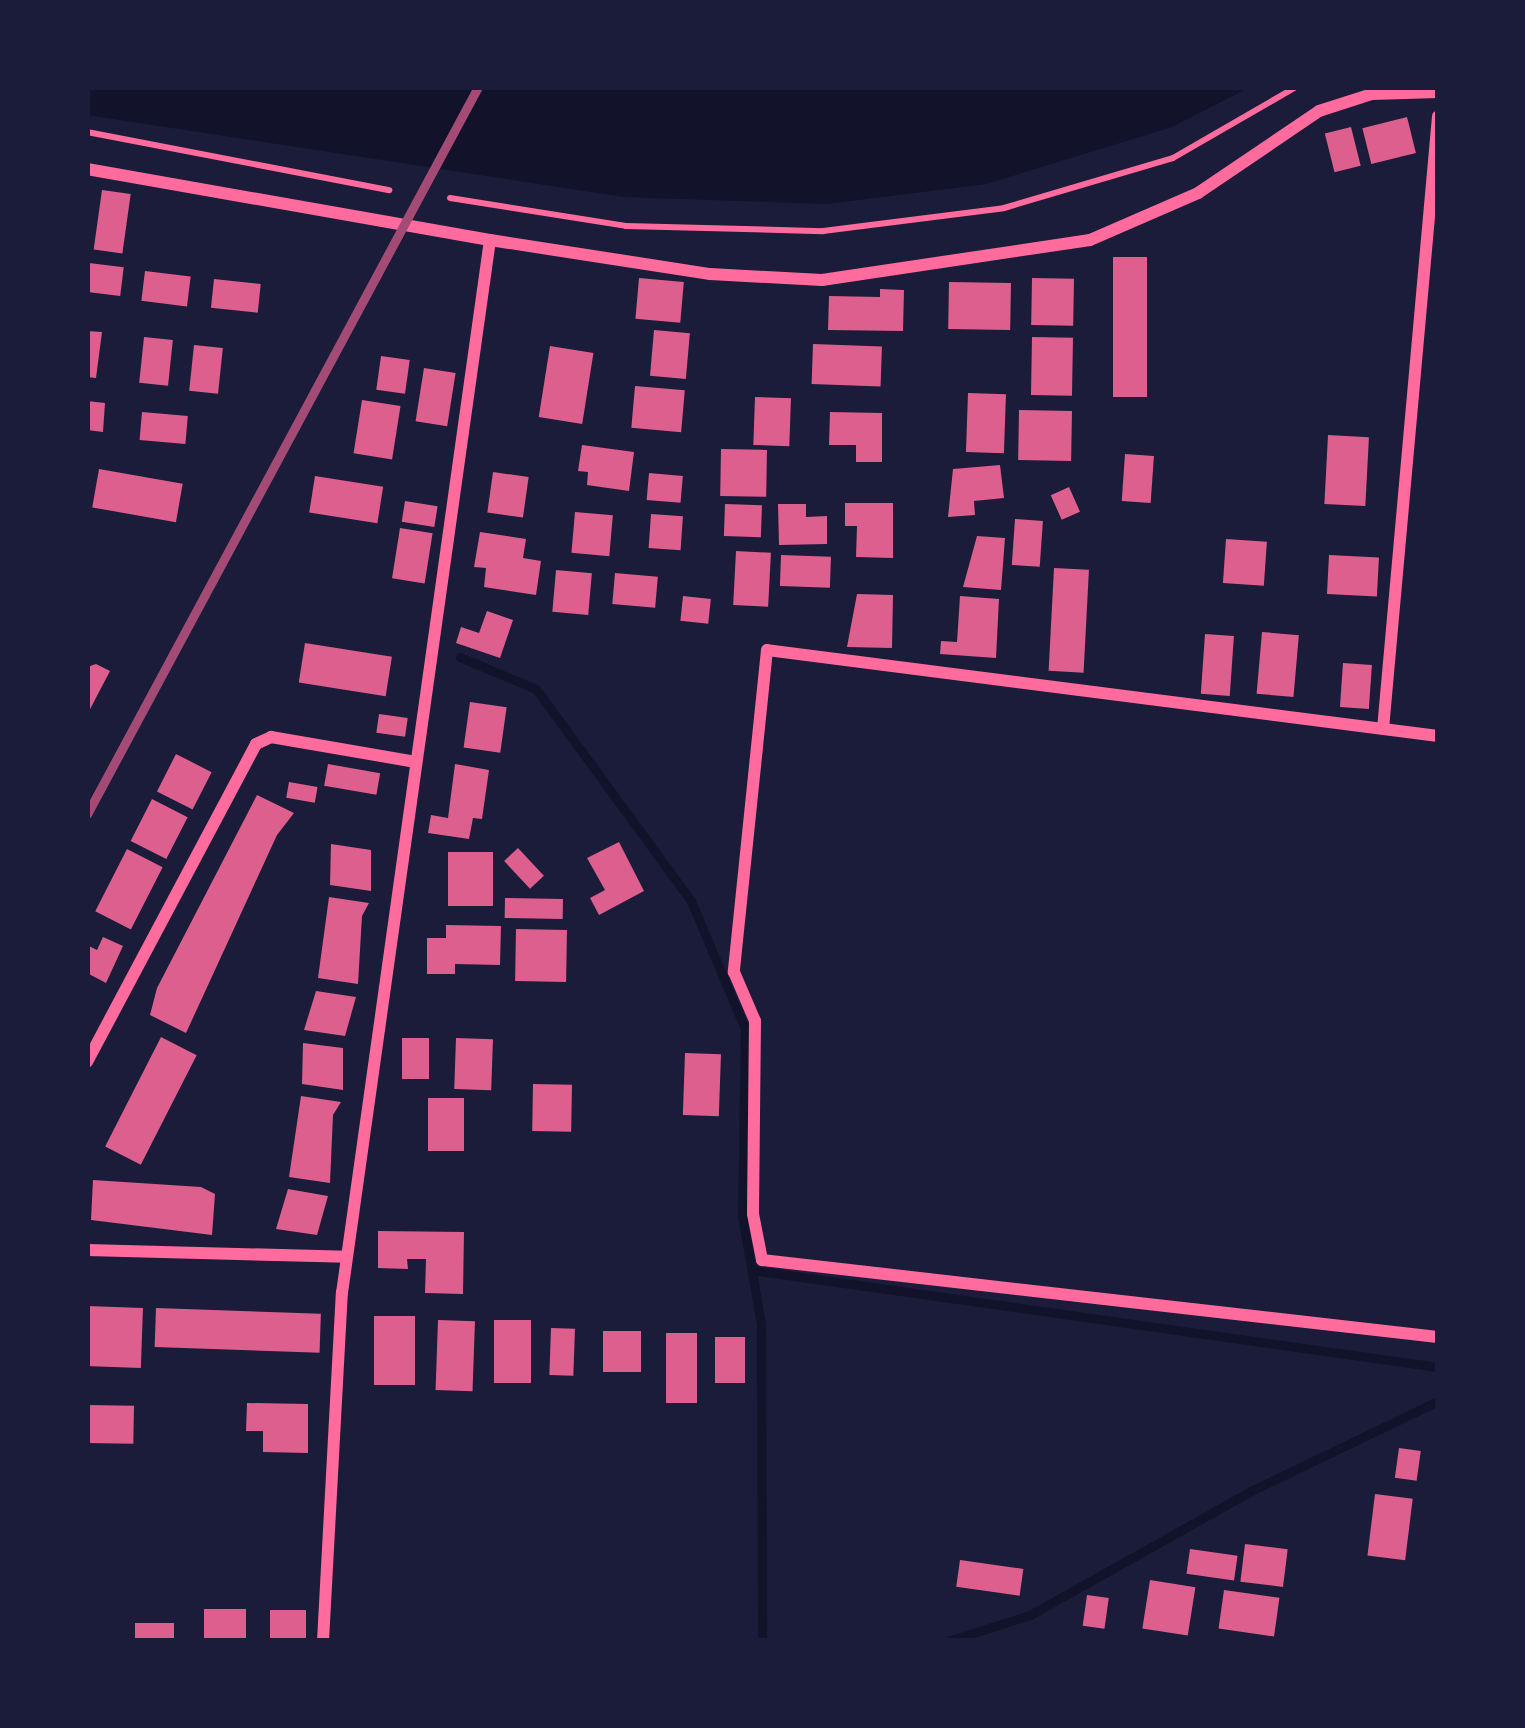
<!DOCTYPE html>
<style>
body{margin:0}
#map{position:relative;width:1525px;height:1728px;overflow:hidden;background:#1b1b3a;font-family:Ubuntu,sans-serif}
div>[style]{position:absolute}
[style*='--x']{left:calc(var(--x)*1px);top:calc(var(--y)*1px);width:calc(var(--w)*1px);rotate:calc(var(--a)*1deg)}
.water>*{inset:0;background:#12122b}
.stream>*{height:9px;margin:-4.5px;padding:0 4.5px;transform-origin:4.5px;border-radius:4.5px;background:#12122b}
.building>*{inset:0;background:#dd5f8e;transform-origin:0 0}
.path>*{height:6px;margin:-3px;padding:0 3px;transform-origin:3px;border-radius:3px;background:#ff6b9d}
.minor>*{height:12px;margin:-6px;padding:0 6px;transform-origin:6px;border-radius:6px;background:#ff6b9d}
.rail>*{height:9px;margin:-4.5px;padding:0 4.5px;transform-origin:4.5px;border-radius:4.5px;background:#a44b75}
span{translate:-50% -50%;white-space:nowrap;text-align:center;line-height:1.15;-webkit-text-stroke:12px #1b1b3a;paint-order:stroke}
.frame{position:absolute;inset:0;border:90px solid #1b1b3a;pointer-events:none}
</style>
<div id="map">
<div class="water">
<i style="clip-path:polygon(87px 87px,1250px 87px,1172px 127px,986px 184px,826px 204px,624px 197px,87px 115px)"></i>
</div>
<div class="stream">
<i style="--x:460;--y:657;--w:82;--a:22.8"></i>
<i style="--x:536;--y:689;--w:263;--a:53.8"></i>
<i style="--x:691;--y:901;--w:139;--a:67.1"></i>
<i style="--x:745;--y:1029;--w:187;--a:90.9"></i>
<i style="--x:742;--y:1216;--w:110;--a:80"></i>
<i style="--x:761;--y:1324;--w:317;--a:89.8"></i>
<i style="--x:752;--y:1270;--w:693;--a:8.05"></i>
<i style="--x:948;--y:1641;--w:86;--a:-17.6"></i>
<i style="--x:1030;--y:1615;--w:256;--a:-29.3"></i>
<i style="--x:1253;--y:1490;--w:205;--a:-25.7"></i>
</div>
<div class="building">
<i style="left:1407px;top:117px;width:37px;height:46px;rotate:76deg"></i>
<i style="left:1351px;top:127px;width:40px;height:27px;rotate:76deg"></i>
<i style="left:102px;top:190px;width:29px;height:60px;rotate:8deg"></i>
<i style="left:1113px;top:257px;width:34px;height:140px"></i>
<i style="left:89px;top:263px;width:35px;height:29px;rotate:7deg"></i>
<i style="left:145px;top:271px;width:46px;height:30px;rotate:7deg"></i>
<i style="left:639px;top:278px;width:45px;height:41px;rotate:5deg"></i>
<i style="left:1032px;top:278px;width:42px;height:47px;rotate:1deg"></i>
<i style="left:214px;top:279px;width:47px;height:29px;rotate:6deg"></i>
<i style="left:949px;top:282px;width:62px;height:47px;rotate:1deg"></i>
<i style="clip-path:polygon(880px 289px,904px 290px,903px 331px,828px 330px,829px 296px,880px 297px)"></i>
<i style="left:654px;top:330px;width:36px;height:46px;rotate:5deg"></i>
<i style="clip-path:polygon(87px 331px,102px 332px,96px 378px,87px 377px)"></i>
<i style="left:144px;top:337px;width:29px;height:46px;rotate:6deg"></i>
<i style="left:1032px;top:337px;width:41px;height:58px;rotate:1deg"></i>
<i style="left:813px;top:344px;width:69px;height:40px;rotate:2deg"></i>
<i style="left:194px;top:345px;width:29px;height:46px;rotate:6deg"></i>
<i style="left:550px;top:346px;width:44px;height:72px;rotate:9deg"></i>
<i style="left:381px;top:356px;width:29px;height:34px;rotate:8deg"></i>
<i style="left:424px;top:368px;width:32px;height:54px;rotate:9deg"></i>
<i style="left:635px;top:386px;width:50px;height:42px;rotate:5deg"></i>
<i style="left:968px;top:393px;width:38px;height:59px;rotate:2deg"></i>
<i style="left:755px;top:397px;width:36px;height:48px;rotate:2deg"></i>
<i style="left:362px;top:400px;width:39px;height:54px;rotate:9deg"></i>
<i style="clip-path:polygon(87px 401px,105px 403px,103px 432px,87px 430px)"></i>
<i style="left:1019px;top:410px;width:53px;height:50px;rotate:1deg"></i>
<i style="left:142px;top:412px;width:46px;height:28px;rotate:5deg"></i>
<i style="clip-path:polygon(830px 412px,882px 413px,882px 462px,856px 462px,856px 445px,829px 445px)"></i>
<i style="left:1328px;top:435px;width:41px;height:69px;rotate:3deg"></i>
<i style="clip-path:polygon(582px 445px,634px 452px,629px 491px,587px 485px,588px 472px,578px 471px)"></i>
<i style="left:721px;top:449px;width:46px;height:47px;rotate:1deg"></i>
<i style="left:1125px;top:454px;width:29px;height:47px;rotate:4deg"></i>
<i style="clip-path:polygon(1000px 465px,1004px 498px,974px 501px,975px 515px,948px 517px,953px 469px)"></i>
<i style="left:99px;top:469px;width:85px;height:39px;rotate:10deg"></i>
<i style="left:493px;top:472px;width:36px;height:41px;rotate:8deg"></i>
<i style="left:649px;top:473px;width:34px;height:27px;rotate:5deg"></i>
<i style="left:315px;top:476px;width:69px;height:37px;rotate:9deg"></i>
<i style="left:1069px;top:487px;width:27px;height:20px;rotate:66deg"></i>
<i style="left:405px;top:501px;width:33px;height:21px;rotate:9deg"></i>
<i style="clip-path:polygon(845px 503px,893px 503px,893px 558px,856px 557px,857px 526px,845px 526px)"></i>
<i style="left:725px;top:504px;width:37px;height:32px;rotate:2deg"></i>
<i style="clip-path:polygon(778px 504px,806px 504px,806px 517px,827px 516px,827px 544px,779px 545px)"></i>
<i style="left:575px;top:512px;width:38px;height:41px;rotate:5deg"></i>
<i style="left:651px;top:514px;width:32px;height:34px;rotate:4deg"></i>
<i style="left:1015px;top:519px;width:28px;height:46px;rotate:4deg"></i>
<i style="left:400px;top:528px;width:33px;height:51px;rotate:9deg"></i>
<i style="clip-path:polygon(480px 532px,526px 539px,523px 558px,541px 561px,536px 595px,484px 587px,486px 568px,474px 567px)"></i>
<i style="clip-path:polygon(977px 536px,1005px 538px,1001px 590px,963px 587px)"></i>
<i style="left:1226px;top:539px;width:41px;height:44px;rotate:4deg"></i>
<i style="left:736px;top:551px;width:35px;height:54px;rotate:3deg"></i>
<i style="left:781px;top:555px;width:50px;height:31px;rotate:2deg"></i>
<i style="left:1329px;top:555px;width:50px;height:39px;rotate:3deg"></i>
<i style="left:1054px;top:568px;width:35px;height:103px;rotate:3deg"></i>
<i style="left:556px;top:570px;width:36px;height:42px;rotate:5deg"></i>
<i style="left:615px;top:573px;width:43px;height:31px;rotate:5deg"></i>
<i style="clip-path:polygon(857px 594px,893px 595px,892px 648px,847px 647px)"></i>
<i style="left:683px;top:596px;width:28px;height:25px;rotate:6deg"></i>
<i style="clip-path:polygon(960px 596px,999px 599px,996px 658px,940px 654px,941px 641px,957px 642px)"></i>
<i style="clip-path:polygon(487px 611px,513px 620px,500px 658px,456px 643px,461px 627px,479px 633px)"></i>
<i style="left:1262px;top:632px;width:37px;height:62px;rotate:5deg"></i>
<i style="left:1205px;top:634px;width:29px;height:60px;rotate:4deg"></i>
<i style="left:305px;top:643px;width:88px;height:40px;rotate:9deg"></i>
<i style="left:1343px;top:663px;width:29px;height:44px;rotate:4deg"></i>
<i style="clip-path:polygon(96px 664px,110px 671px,87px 715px,87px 667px)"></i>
<i style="left:470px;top:702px;width:37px;height:46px;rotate:8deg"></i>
<i style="left:379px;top:714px;width:29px;height:19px;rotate:8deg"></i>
<i style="left:176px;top:754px;width:40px;height:42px;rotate:27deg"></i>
<i style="left:328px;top:764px;width:53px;height:22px;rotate:10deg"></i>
<i style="clip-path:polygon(455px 764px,489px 770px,482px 819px,473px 818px,469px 839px,428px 833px,431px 815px,448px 818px)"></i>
<i style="left:289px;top:782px;width:29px;height:16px;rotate:10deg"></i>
<i style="clip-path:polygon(257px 795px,294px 813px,277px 835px,186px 1033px,150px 1015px,157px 988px)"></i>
<i style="left:152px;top:799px;width:40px;height:47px;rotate:27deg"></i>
<i style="clip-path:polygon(619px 842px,644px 891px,599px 915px,590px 898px,605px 890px,587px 858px)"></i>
<i style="clip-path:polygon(331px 844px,371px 850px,371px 891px,330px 885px)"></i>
<i style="left:518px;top:848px;width:38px;height:19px;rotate:47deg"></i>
<i style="left:127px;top:849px;width:40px;height:70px;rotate:27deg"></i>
<i style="left:448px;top:852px;width:45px;height:54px"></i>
<i style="clip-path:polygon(329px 897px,369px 903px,362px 916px,358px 984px,318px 978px)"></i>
<i style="left:505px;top:898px;width:58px;height:20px;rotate:1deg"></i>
<i style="clip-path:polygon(446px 925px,501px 926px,500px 965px,455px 964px,455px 974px,427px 974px,427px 938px,446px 938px)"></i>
<i style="left:516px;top:929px;width:51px;height:52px;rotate:1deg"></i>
<i style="clip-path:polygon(103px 937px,123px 946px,106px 983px,87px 973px,87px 945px,97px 950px)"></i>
<i style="clip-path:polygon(316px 991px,356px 997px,345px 1036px,304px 1030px)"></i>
<i style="left:161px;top:1037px;width:40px;height:123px;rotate:27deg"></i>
<i style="left:402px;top:1038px;width:27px;height:41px"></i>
<i style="left:456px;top:1038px;width:37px;height:51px;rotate:2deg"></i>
<i style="clip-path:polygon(303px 1043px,343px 1048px,343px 1090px,302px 1084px)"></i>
<i style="left:685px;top:1053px;width:36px;height:62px;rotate:2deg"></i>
<i style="left:533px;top:1084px;width:39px;height:47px;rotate:1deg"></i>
<i style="clip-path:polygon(301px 1096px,341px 1102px,333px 1115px,330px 1183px,289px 1177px)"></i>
<i style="left:428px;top:1098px;width:36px;height:53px"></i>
<i style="clip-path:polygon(93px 1180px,201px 1187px,215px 1194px,212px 1235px,91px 1220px)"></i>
<i style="clip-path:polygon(288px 1189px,328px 1196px,317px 1235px,276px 1229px)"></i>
<i style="clip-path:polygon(378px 1231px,464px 1232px,463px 1294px,425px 1293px,426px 1259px,407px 1259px,408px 1269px,378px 1268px)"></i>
<i style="left:87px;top:1306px;width:56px;height:60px;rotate:2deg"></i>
<i style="left:156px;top:1308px;width:165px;height:39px;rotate:2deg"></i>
<i style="left:374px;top:1316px;width:41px;height:69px"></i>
<i style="left:438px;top:1320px;width:37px;height:70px;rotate:2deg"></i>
<i style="left:494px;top:1320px;width:37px;height:63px"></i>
<i style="left:551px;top:1328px;width:24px;height:47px;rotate:2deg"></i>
<i style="left:603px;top:1331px;width:38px;height:41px"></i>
<i style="left:666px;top:1333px;width:31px;height:70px"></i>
<i style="left:715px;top:1337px;width:30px;height:46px"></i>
<i style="clip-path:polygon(247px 1403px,308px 1404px,308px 1453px,263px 1452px,263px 1431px,246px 1431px)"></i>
<i style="left:87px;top:1405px;width:47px;height:38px;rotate:1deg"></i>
<i style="left:1399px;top:1448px;width:22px;height:30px;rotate:8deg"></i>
<i style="left:1375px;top:1494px;width:38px;height:62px;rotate:7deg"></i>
<i style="left:1245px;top:1544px;width:43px;height:38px;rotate:7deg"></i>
<i style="left:1190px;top:1549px;width:48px;height:25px;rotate:8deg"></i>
<i style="left:960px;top:1560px;width:64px;height:27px;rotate:8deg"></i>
<i style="left:1150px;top:1580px;width:46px;height:49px;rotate:9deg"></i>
<i style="left:1224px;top:1590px;width:56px;height:39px;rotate:8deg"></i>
<i style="left:1087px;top:1595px;width:22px;height:31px;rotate:8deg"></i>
<i style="left:204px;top:1609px;width:42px;height:32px"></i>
<i style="left:270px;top:1610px;width:36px;height:31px"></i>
<i style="left:135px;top:1623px;width:39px;height:18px"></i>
</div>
<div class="path">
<i style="--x:87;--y:132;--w:308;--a:10.9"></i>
<i style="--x:450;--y:198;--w:178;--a:9"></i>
<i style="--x:626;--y:226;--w:197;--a:1.5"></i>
<i style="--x:823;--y:231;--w:182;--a:-7.2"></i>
<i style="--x:1004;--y:208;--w:176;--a:-16.5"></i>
<i style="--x:1173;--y:158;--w:142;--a:-30"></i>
</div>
<div class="minor">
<i style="--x:87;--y:169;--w:409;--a:10"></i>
<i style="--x:1383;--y:729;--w:615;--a:-84.87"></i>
<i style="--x:1438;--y:736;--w:676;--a:-172.7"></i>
<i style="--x:767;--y:650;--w:324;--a:95.9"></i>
<i style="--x:734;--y:972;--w:53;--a:66.8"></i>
<i style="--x:755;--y:1021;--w:193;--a:90.6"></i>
<i style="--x:753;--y:1214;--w:47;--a:78.9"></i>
<i style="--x:762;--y:1260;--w:680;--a:6.5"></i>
<i style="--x:87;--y:1062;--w:360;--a:-62"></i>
<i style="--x:256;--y:744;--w:17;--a:-25"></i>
<i style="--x:271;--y:737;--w:147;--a:9.8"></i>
<i style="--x:87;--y:1250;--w:259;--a:1.5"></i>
<i style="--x:323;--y:1641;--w:349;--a:-86.9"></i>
<i style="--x:342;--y:1293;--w:1063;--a:-82"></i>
<i style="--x:490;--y:240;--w:223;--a:8.8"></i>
<i style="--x:710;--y:274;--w:112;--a:3.1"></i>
<i style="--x:822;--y:280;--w:271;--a:-8.5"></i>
<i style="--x:1090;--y:240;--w:118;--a:-23.5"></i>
<i style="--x:1198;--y:193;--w:146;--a:-34.1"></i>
<i style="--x:1319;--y:111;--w:56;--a:-17.8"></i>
<i style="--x:1372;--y:94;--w:66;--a:-1.7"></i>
</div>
<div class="rail">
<i style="--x:87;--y:814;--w:825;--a:-61.73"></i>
</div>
<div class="frame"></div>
</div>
